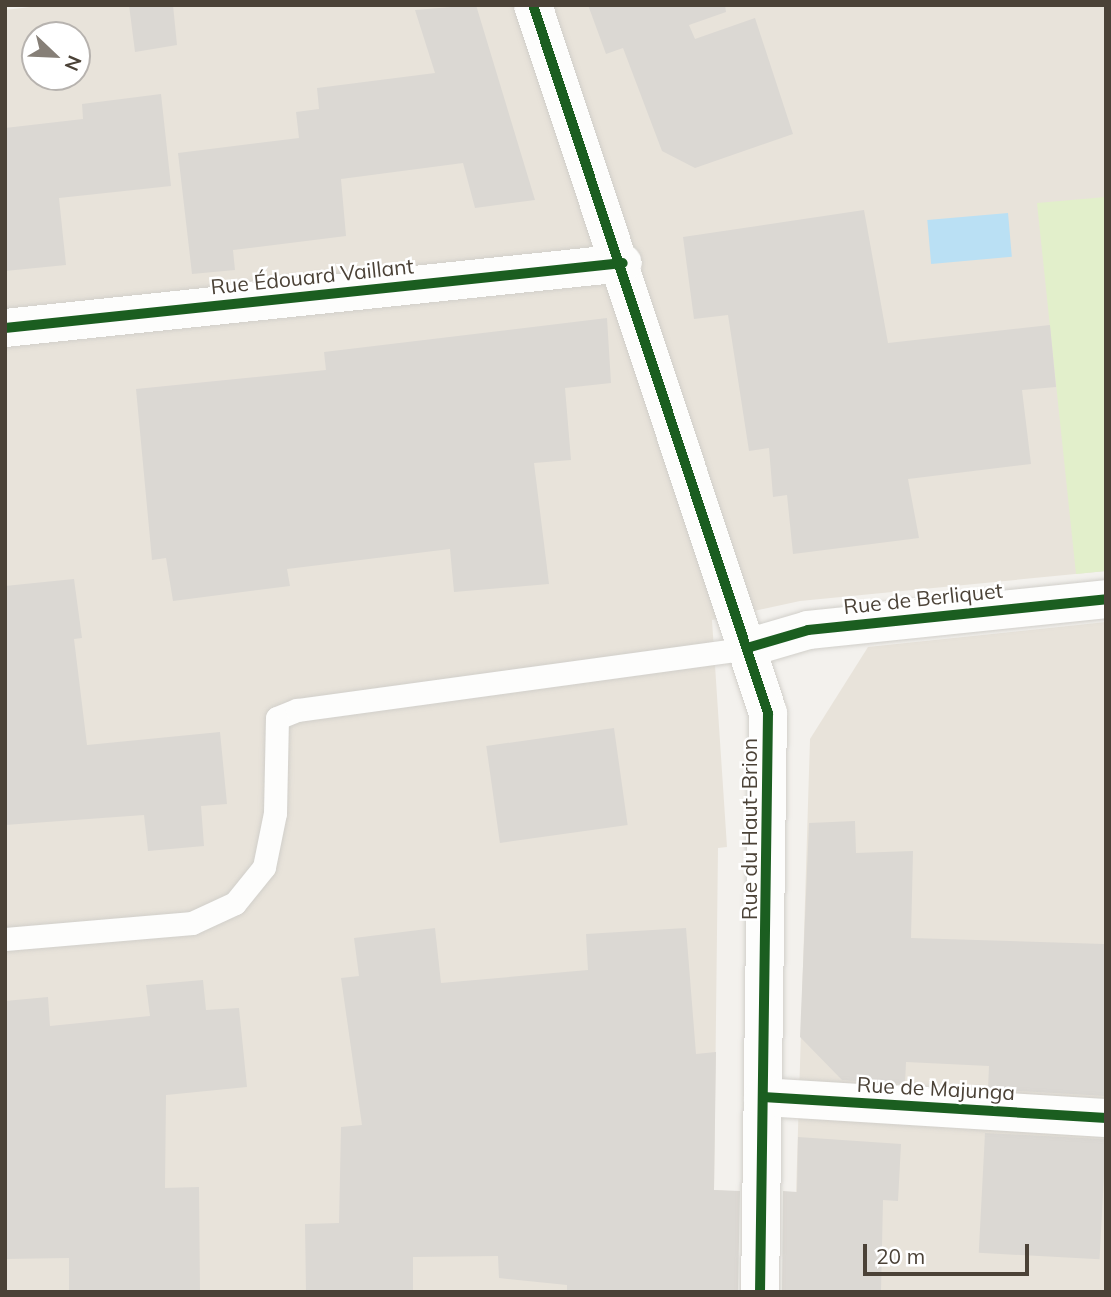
<!DOCTYPE html>
<meta charset="utf-8">
<style>
body{margin:0}
#map{position:relative;width:1111px;height:1297px;overflow:hidden;background:#f3f1ed;font-family:Mulish,sans-serif}
div>[style]{position:absolute}
[style*='--x']{left:calc(var(--x)*1px);top:calc(var(--y)*1px);width:calc(var(--w)*1px);rotate:calc(var(--a)*1deg)}
.residential>*{inset:0;background:#e8e3da}
.green>*{inset:0;background:#e2efcb}
.water>*{inset:0;background:#bae0f4;transform-origin:0 0}
.building>*{inset:0;background:#dbd8d3;transform-origin:0 0}
.roads{filter:drop-shadow(0 0 2px #d1cfca) drop-shadow(0 0 2px #d1cfca)}
.service>*{height:23px;margin:-11.5px;padding:0 11.5px;transform-origin:11.5px;border-radius:11.5px;background:#fdfdfc}
.minor>*{height:38px;margin:-19px;padding:0 19px;transform-origin:19px;border-radius:19px;background:#fdfdfc}
.cycleway>*{height:10px;margin:-5px;padding:0 5px;transform-origin:5px;border-radius:5px;background:#1b5e20}
span{translate:-50% -50%;white-space:nowrap;text-align:center;line-height:1.15;-webkit-text-stroke:5px #fff;paint-order:stroke}
.street-label{font-size:21px;color:#4b4237}
.frame{position:absolute;inset:0;border:7px solid #4b4237;pointer-events:none}
.north{position:absolute;left:21px;top:21px;width:70px;height:70px;box-sizing:border-box;background:#fff;border:2px solid #b7b3af;border-radius:50%;rotate:113deg;font-size:19px;font-weight:700;line-height:28px;text-align:center;color:#4b4237}
.north::after{content:'';display:block;margin:auto;width:24px;height:32px;background:#867f77;clip-path:polygon(50% 0,100% 100%,50% 72%,0 100%)}
.scale{position:absolute;left:863px;top:1244px;width:166px;height:32px;box-sizing:border-box;border:4px solid #4b4237;border-top:0;padding-left:9px;font-size:21px;line-height:24px;white-space:nowrap;color:#4b4237;-webkit-text-stroke:5px #fff;paint-order:stroke}
</style>
<div id="map">
<div class="residential">
<i style="clip-path:polygon(evenodd,47px 5px,1106px 5px,1106px 571px,800px 601px,712px 620px,727px 847px,718px 848px,714px 1190px,728px 1191px,723px 1292px,5px 1292px,5px 10px,47px 5px,35px 35px,77px 35px,77px 77px,35px 77px,35px 35px)"></i>
<i style="clip-path:polygon(1106px 622px,1106px 1292px,793px 1292px,810px 739px,868px 647px)"></i>
</div>
<div class="green">
<i style="clip-path:polygon(1106px 197px,1106px 571px,1076px 574px,1037px 203px)"></i>
</div>
<div class="water">
<i style="left:1008px;top:213px;width:44px;height:81px;rotate:85deg"></i>
</div>
<div class="building">
<i style="clip-path:polygon(129px 5px,173px 5px,177px 45px,135px 52px)"></i>
<i style="clip-path:polygon(476px 5px,535px 200px,475px 208px,463px 163px,341px 179px,346px 236px,233px 250px,235px 270px,192px 274px,178px 153px,299px 138px,296px 112px,319px 109px,317px 88px,435px 73px,415px 10px)"></i>
<i style="clip-path:polygon(588px 5px,725px 5px,726px 12px,689px 25px,695px 39px,755px 18px,793px 134px,695px 168px,662px 151px,623px 48px,606px 54px)"></i>
<i style="clip-path:polygon(161px 94px,171px 186px,59px 198px,66px 265px,5px 271px,5px 128px,83px 119px,82px 104px)"></i>
<i style="clip-path:polygon(864px 210px,888px 343px,1050px 325px,1056px 387px,1022px 390px,1031px 464px,908px 479px,919px 538px,793px 554px,787px 495px,773px 497px,769px 448px,749px 451px,728px 315px,694px 319px,683px 237px)"></i>
<i style="clip-path:polygon(607px 318px,611px 383px,565px 388px,571px 460px,534px 463px,549px 584px,454px 592px,450px 549px,287px 569px,290px 586px,173px 601px,166px 558px,152px 560px,136px 389px,326px 370px,324px 352px)"></i>
<i style="clip-path:polygon(74px 579px,82px 638px,74px 639px,87px 745px,220px 732px,227px 804px,201px 806px,204px 846px,148px 851px,144px 815px,5px 825px,5px 586px)"></i>
<i style="left:614px;top:728px;width:98px;height:129px;rotate:82deg"></i>
<i style="clip-path:polygon(855px 821px,856px 853px,913px 851px,911px 938px,1104px 944px,1106px 1096px,988px 1089px,989px 1066px,906px 1062px,905px 1084px,842px 1080px,800px 1037px,809px 823px)"></i>
<i style="clip-path:polygon(435px 928px,441px 983px,588px 970px,586px 934px,686px 928px,696px 1054px,716px 1052px,714px 1190px,740px 1191px,738px 1292px,567px 1292px,567px 1285px,499px 1278px,498px 1256px,413px 1257px,413px 1292px,306px 1292px,305px 1224px,339px 1223px,341px 1127px,362px 1125px,341px 978px,359px 976px,354px 938px)"></i>
<i style="clip-path:polygon(203px 980px,206px 1010px,239px 1008px,247px 1087px,166px 1095px,165px 1188px,199px 1187px,200px 1292px,69px 1292px,69px 1258px,5px 1259px,5px 1001px,48px 997px,50px 1026px,150px 1016px,146px 985px)"></i>
<i style="left:985px;top:1133px;width:121px;height:120px;rotate:3deg"></i>
<i style="clip-path:polygon(798px 1137px,901px 1144px,898px 1201px,883px 1200px,881px 1292px,782px 1292px,783px 1191px,797px 1192px)"></i>
</div>
<div class="roads">
<div class="service">
<i style="--x:5;--y:939;--w:188;--a:-4.9"></i>
<i style="--x:192;--y:923;--w:47;--a:-24.9"></i>
<i style="--x:235;--y:903;--w:46;--a:-51.1"></i>
<i style="--x:264;--y:867;--w:55;--a:-78.5"></i>
<i style="--x:275;--y:813;--w:95;--a:-88.8"></i>
<i style="--x:277;--y:718;--w:22;--a:-22"></i>
<i style="--x:297;--y:710;--w:454;--a:-7.8"></i>
</div>
<div class="minor">
<i style="--x:533;--y:5;--w:746;--a:71.64"></i>
<i style="--x:768;--y:713;--w:579;--a:90.79"></i>
<i style="--x:5;--y:328;--w:621;--a:-6"></i>
<i style="--x:747;--y:648;--w:64;--a:-16.4"></i>
<i style="--x:808;--y:630;--w:300;--a:-5.9"></i>
<i style="--x:763;--y:1097;--w:344;--a:3.5"></i>
</div>
</div>
<div class="cycleway">
<i style="--x:533;--y:5;--w:746;--a:71.64"></i>
<i style="--x:768;--y:713;--w:579;--a:90.79"></i>
<i style="--x:5;--y:328;--w:621;--a:-6"></i>
<i style="--x:747;--y:648;--w:64;--a:-16.4"></i>
<i style="--x:808;--y:630;--w:300;--a:-5.9"></i>
<i style="--x:763;--y:1097;--w:344;--a:3.5"></i>
</div>
<div class="street-label">
<span style="left:312px;top:276px;rotate:-6deg">Rue Édouard Vaillant</span>
<span style="left:923px;top:598px;rotate:-6deg">Rue de Berliquet</span>
<span style="left:749px;top:829px;rotate:-90deg">Rue du Haut-Brion</span>
<span style="left:936px;top:1088px;rotate:3deg">Rue de Majunga</span>
</div>
<div class="frame"></div>
<div class="north">N</div>
<div class="scale">20 m</div>
</div>
